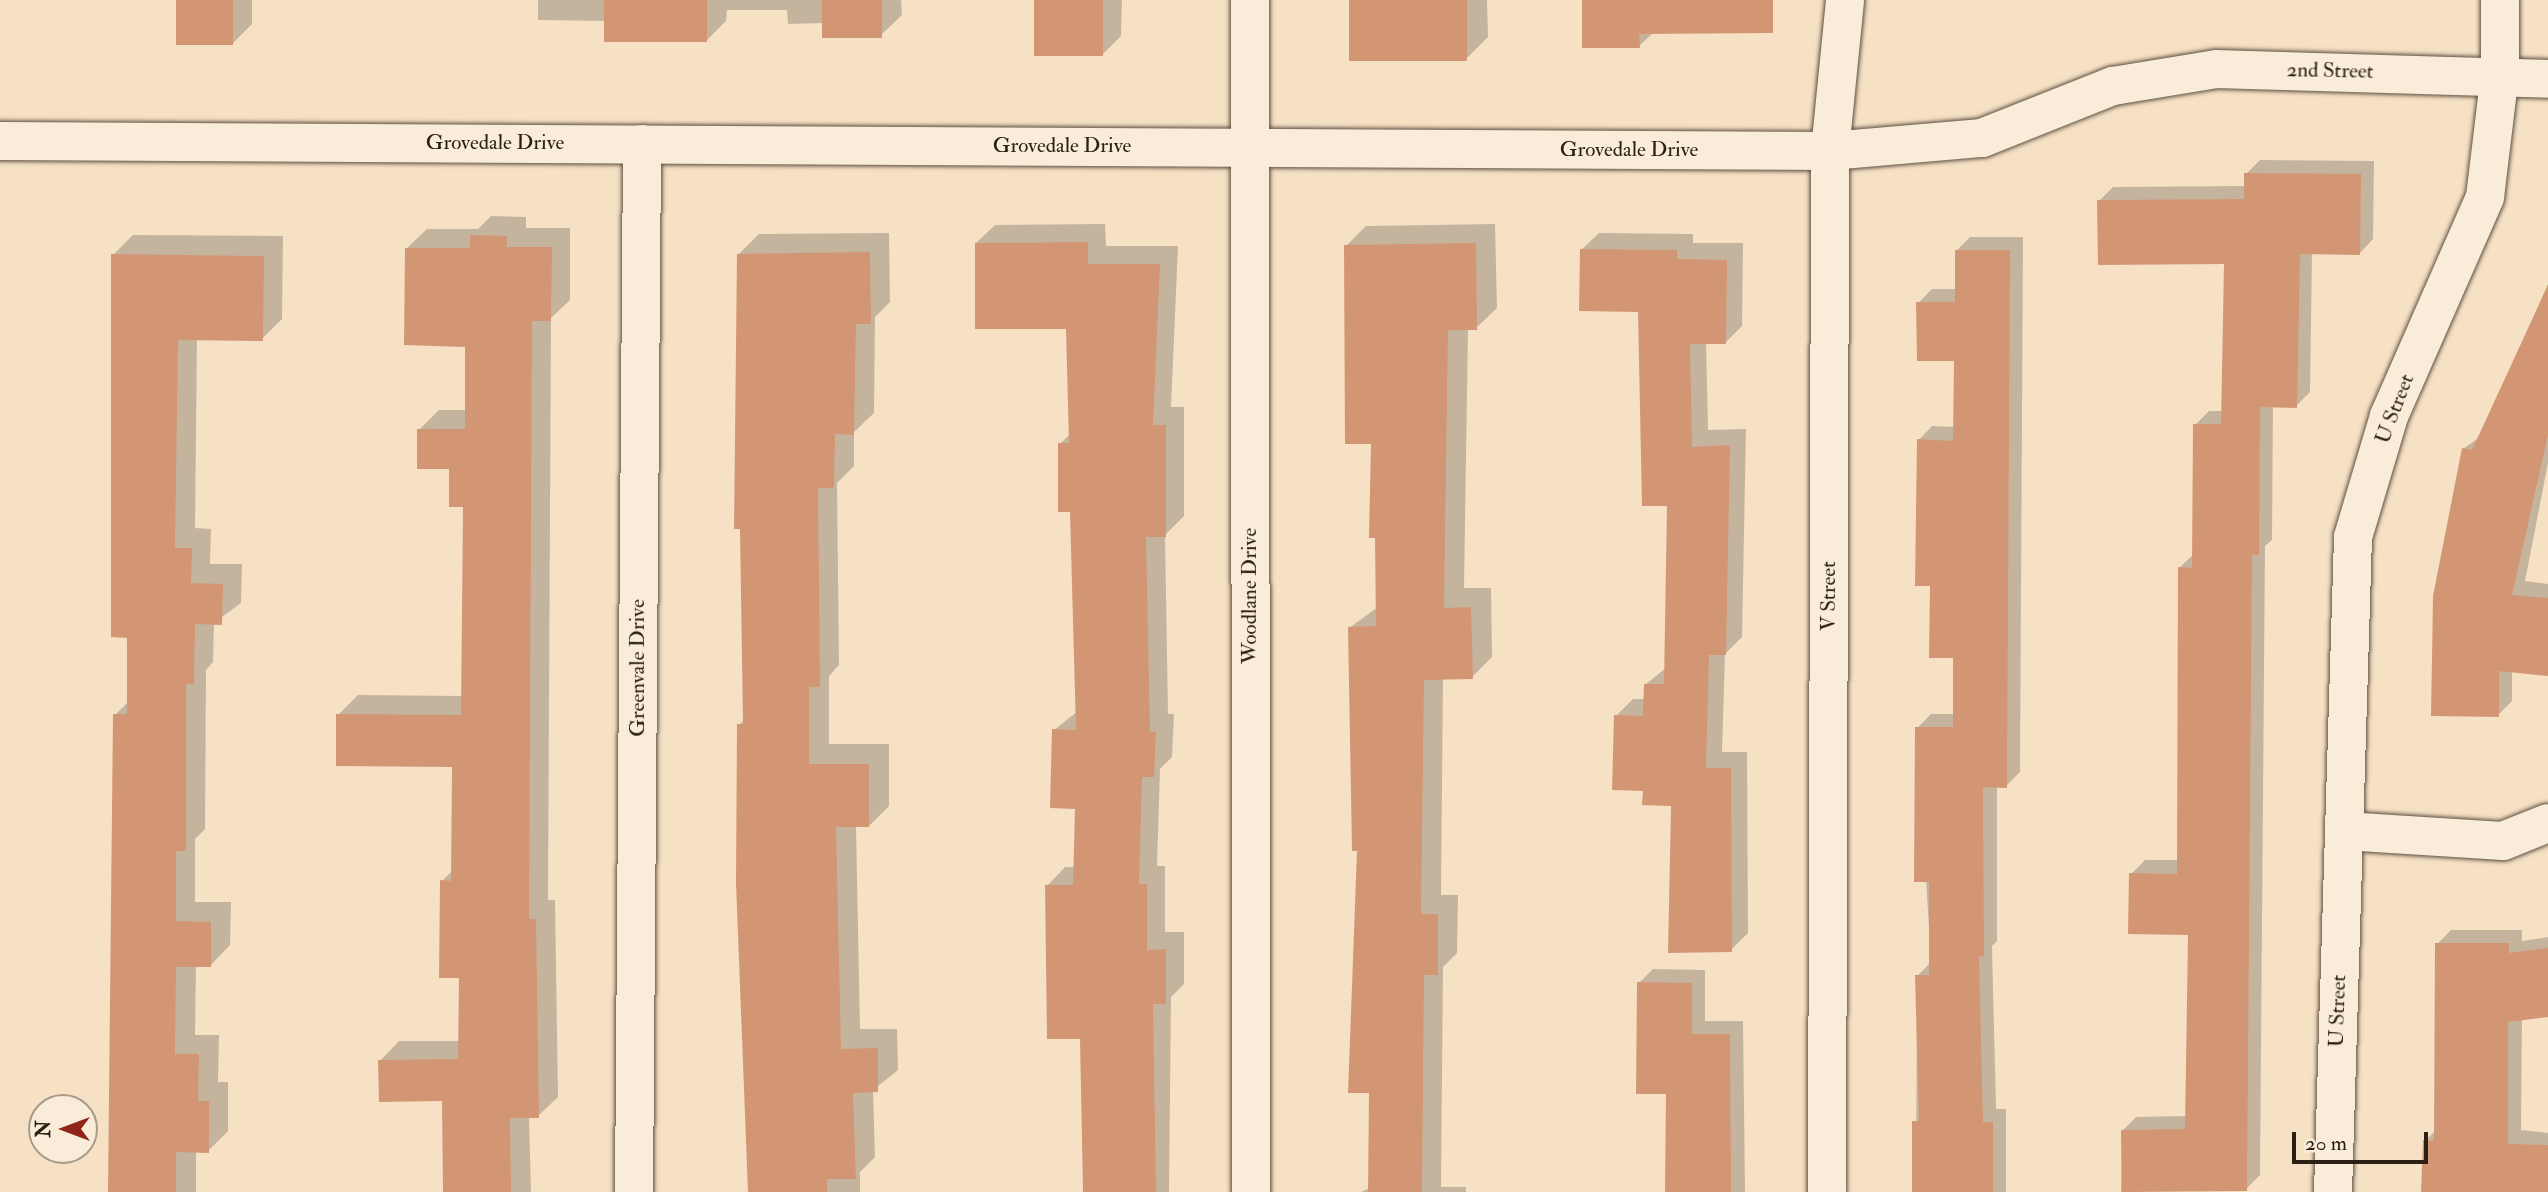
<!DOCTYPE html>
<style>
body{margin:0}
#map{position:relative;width:2548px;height:1192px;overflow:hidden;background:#f6e1c5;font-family:"IM FELL Double Pica",serif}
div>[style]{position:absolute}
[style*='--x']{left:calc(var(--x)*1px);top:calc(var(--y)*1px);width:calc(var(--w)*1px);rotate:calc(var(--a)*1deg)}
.shadow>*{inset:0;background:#0003}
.building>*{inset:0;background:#d39675;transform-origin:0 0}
.roads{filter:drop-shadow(0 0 2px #5e5040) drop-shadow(0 0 2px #5e5040)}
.street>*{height:38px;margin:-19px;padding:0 19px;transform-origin:19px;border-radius:19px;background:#f9ecd9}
span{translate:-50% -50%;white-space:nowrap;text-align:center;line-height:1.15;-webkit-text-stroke:6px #f9ecd9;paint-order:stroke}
.street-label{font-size:21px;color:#2c2014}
.north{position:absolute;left:28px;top:1094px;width:70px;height:70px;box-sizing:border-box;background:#f9ecd9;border:2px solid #a79a8a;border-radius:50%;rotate:270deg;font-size:19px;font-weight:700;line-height:28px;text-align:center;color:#2c2014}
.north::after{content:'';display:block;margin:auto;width:24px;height:32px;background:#8f2418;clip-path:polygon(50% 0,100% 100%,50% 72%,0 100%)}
.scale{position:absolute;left:2292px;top:1132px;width:136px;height:32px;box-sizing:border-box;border:4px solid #2c2014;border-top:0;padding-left:9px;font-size:21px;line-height:24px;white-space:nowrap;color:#2c2014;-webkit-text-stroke:5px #f9ecd9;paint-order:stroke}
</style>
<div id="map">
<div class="shadow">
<i style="clip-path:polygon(178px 0,252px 0,252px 24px,232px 44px)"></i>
<i style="clip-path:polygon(538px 0,901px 0,902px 15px,881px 35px,825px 23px,788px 24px,787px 10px,727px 10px,726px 21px,706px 41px,606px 21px,538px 20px)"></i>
<i style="clip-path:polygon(1036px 0,1122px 0,1121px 36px,1101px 56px)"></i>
<i style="clip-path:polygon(1350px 0,1487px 0,1488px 37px,1468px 57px)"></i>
<i style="clip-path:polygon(1584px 0,1726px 0,1653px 33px,1639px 46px)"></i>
<i style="clip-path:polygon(2260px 160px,2374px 161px,2373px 239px,2360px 253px,2312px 253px,2310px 392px,2296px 406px,2273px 405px,2272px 540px,2265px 546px,2260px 1175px,2246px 1189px,2121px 1192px,2122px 1131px,2136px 1117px,2187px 1116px,2190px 933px,2131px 874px,2145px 860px,2178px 860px,2179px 568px,2194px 554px,2195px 425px,2209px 411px,2223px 411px,2226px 262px,2099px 201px,2113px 187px,2246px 186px,2246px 174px)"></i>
<i style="clip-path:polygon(491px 216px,526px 217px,526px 228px,570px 228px,570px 300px,551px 318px,548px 900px,555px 900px,558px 1097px,538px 1116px,529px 1116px,531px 1192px,445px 1192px,443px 1099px,380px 1061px,399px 1041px,460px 1041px,461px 977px,442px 881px,452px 871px,454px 766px,338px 715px,358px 695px,463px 696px,465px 505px,451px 467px,419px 430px,439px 410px,467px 410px,467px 345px,407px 248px,427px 229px,478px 229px)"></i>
<i style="clip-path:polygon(1105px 224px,1106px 246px,1178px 246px,1171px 407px,1184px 407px,1184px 516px,1165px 535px,1168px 714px,1174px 714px,1172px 757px,1160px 769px,1157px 866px,1165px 866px,1165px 932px,1184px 932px,1184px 984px,1171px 997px,1169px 1192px,1085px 1192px,1082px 1037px,1047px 886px,1065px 867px,1075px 867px,1076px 807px,1054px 730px,1078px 711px,1072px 510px,1060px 444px,1071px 433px,1067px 327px,976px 243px,995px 225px)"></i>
<i style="clip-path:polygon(1495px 224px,1497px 308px,1476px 328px,1468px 328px,1464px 588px,1491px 588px,1492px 657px,1472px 677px,1443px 678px,1441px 895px,1458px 895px,1457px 953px,1443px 967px,1441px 1187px,1466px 1187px,1466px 1192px,1361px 1192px,1370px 1188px,1371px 1091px,1349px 628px,1378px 607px,1373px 443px,1346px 246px,1366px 226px)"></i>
<i style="clip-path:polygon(889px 233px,890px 302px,875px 317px,874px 413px,854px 432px,854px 466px,837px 483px,839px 665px,829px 676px,829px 744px,889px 744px,889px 806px,869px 826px,856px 826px,860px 1029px,897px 1029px,898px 1070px,873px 1090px,875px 1157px,860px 1172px,860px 1192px,749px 1192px,739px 725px,745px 719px,739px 254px,759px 234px)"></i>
<i style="clip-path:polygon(1599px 233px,1693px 234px,1693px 243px,1743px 243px,1742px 326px,1725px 343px,1706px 342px,1708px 430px,1746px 429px,1742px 637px,1725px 654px,1722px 752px,1747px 752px,1748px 933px,1731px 950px,1673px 804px,1645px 790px,1616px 716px,1633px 699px,1645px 699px,1646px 684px,1666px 668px,1669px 504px,1640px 310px,1582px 249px)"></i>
<i style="clip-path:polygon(133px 235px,283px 236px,282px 319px,262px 339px,197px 339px,195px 528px,211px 529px,210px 564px,242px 564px,241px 603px,214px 623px,213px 662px,206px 670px,205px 829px,195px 839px,195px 902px,231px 902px,230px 945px,210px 966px,196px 965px,195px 1035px,219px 1035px,218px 1082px,228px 1082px,228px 1131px,208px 1151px,196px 1151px,196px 1192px,112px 1192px,115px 715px,129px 701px,113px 255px)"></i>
<i style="clip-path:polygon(1970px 237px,2023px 237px,2020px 772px,2006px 786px,1997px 786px,1997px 941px,1992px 946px,1996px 1109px,2006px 1109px,2006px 1192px,1916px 1192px,1917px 976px,1931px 962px,1917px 728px,1931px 714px,1955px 714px,1955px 656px,1932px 585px,1919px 440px,1932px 426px,1955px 427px,1956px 359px,1918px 303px,1932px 289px,1957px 289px,1956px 251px)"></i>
<i style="clip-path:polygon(2548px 284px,2548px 463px,2525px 581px,2548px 584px,2548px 674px,2512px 671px,2512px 701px,2498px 715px,2463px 449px,2481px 436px)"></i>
<i style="clip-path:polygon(2451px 930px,2522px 930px,2522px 941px,2548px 937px,2548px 1015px,2522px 1018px,2521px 1130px,2548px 1133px,2548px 1192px,2423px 1192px,2425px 1141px,2436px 1130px,2437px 944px)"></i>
<i style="clip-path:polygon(1653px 969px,1705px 970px,1705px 1021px,1743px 1021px,1745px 1192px,1667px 1192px,1668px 1092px,1639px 983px)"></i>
</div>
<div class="building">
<i style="left:176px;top:0;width:57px;height:45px"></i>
<i style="left:604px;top:0;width:103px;height:42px"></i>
<i style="left:822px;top:0;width:60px;height:38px"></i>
<i style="left:1034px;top:0;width:69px;height:56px"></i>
<i style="left:1349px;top:0;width:118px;height:61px"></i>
<i style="clip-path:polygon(1582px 0,1773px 0,1773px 33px,1639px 34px,1640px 48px,1582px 48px)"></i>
<i style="clip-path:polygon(2244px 173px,2361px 174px,2360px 255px,2300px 254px,2297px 408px,2260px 407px,2259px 555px,2252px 555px,2247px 1191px,2122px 1192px,2121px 1130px,2185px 1129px,2188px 935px,2128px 934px,2129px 873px,2177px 874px,2178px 567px,2192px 568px,2193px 424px,2221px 424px,2224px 264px,2098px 265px,2097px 200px,2244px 199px)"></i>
<i style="clip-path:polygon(470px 235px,507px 236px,507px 247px,552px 247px,551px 321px,532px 321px,529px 919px,536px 919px,539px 1118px,510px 1118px,511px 1192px,443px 1192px,442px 1101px,379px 1102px,378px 1060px,458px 1059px,459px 978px,439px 978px,440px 880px,451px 881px,452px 767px,336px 766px,336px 714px,461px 715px,463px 507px,449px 507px,449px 469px,417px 469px,417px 429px,465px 429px,465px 347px,404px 345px,405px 248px,470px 248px)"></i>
<i style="clip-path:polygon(1088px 242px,1088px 264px,1160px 264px,1153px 425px,1166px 425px,1166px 537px,1146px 537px,1150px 732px,1156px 732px,1154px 777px,1142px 777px,1139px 884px,1147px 884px,1147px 950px,1166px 949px,1166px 1004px,1153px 1004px,1156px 1192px,1083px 1192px,1080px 1039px,1047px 1039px,1045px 885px,1073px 885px,1075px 809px,1050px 808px,1052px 729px,1076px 730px,1070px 512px,1058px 512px,1058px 443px,1069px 443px,1066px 329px,975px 329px,975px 243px)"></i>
<i style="clip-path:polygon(1476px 243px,1477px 330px,1448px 330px,1444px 608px,1471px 607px,1473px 679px,1424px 680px,1421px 914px,1438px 914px,1438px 975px,1424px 975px,1422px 1192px,1368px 1192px,1369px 1093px,1348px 1093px,1357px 851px,1352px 851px,1348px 627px,1376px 626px,1375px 538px,1369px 538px,1371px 444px,1345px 444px,1344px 245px)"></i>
<i style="clip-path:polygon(1580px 249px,1677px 250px,1677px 259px,1727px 260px,1726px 344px,1690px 344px,1692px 447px,1730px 445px,1726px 655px,1709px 655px,1706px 768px,1731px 768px,1732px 952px,1668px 953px,1671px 806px,1642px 805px,1643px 791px,1612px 790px,1614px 715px,1643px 716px,1644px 684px,1664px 684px,1667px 506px,1642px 506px,1638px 312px,1579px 311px)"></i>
<i style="clip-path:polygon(1955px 250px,2010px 250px,2007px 788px,1983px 787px,1984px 956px,1979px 957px,1983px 1122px,1993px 1122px,1993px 1192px,1912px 1192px,1912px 1121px,1919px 1121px,1915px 975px,1929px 975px,1929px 882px,1914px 882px,1915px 727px,1953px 727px,1953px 658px,1929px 658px,1930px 586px,1915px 586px,1917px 439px,1953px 441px,1954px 361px,1917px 361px,1916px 302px,1955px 302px)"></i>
<i style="clip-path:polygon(870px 252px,871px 324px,856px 324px,854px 435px,835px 434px,834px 488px,818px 488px,820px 687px,809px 687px,809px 764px,869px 764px,869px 827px,836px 827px,841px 1049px,878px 1048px,878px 1092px,853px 1093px,856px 1179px,827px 1179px,827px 1192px,748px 1192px,736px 883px,737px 724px,743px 724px,740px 529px,734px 529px,737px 254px)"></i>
<i style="clip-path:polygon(111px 254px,264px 256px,263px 341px,178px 340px,175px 548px,192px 548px,191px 583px,223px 584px,222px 625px,195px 624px,194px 684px,186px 684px,186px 851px,176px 851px,176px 921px,211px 922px,211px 967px,176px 967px,175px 1054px,199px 1054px,198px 1101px,209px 1101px,209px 1153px,176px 1152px,176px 1192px,108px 1192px,113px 714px,127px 714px,127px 638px,111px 637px)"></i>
<i style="clip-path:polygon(2548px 285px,2548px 435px,2512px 595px,2548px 598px,2548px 676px,2499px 671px,2499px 717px,2431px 716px,2433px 596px,2462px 448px,2472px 450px)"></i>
<i style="clip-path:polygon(2435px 943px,2509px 943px,2509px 953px,2548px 948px,2548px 1017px,2508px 1022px,2508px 1144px,2548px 1145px,2548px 1192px,2421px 1192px,2423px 1140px,2434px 1141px)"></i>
<i style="clip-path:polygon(1637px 982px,1692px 983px,1692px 1034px,1730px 1034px,1731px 1192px,1665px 1192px,1666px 1094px,1636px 1094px)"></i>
</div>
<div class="roads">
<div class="street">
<i style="--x:1250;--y:0;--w:1192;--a:89.95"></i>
<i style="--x:0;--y:141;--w:1830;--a:0.31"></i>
<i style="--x:1830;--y:151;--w:153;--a:-4.9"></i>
<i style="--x:1982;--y:138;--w:141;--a:-21.7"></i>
<i style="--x:2113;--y:86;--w:105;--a:-9.3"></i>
<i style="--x:2217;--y:69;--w:331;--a:1.7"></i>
<i style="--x:2344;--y:831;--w:159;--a:3.6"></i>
<i style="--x:2503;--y:841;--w:48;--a:-21.8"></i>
<i style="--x:634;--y:1192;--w:1048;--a:-89.56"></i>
<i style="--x:1827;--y:1192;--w:1041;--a:-89.83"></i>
<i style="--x:1830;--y:151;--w:152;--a:-84.3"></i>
<i style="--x:2333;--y:1192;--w:655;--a:-88.25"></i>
<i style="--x:2353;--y:537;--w:126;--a:-73.4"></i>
<i style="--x:2389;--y:416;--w:239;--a:-66.3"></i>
<i style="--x:2485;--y:197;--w:125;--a:-83.1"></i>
<i style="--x:2500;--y:73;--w:73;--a:-90"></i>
</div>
</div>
<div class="street-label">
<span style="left:2330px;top:71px;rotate:1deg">2nd Street</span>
<span style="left:495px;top:143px">Grovedale Drive</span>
<span style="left:1062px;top:146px">Grovedale Drive</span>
<span style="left:1629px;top:150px">Grovedale Drive</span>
<span style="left:2395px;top:409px;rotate:-69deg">U Street</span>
<span style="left:1250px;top:596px;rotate:-90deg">Woodlane Drive</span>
<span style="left:1829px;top:596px;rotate:-90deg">V Street</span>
<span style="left:638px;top:668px;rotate:-90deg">Greenvale Drive</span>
<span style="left:2338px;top:1011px;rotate:-88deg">U Street</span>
</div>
<div class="north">N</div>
<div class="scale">20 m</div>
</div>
